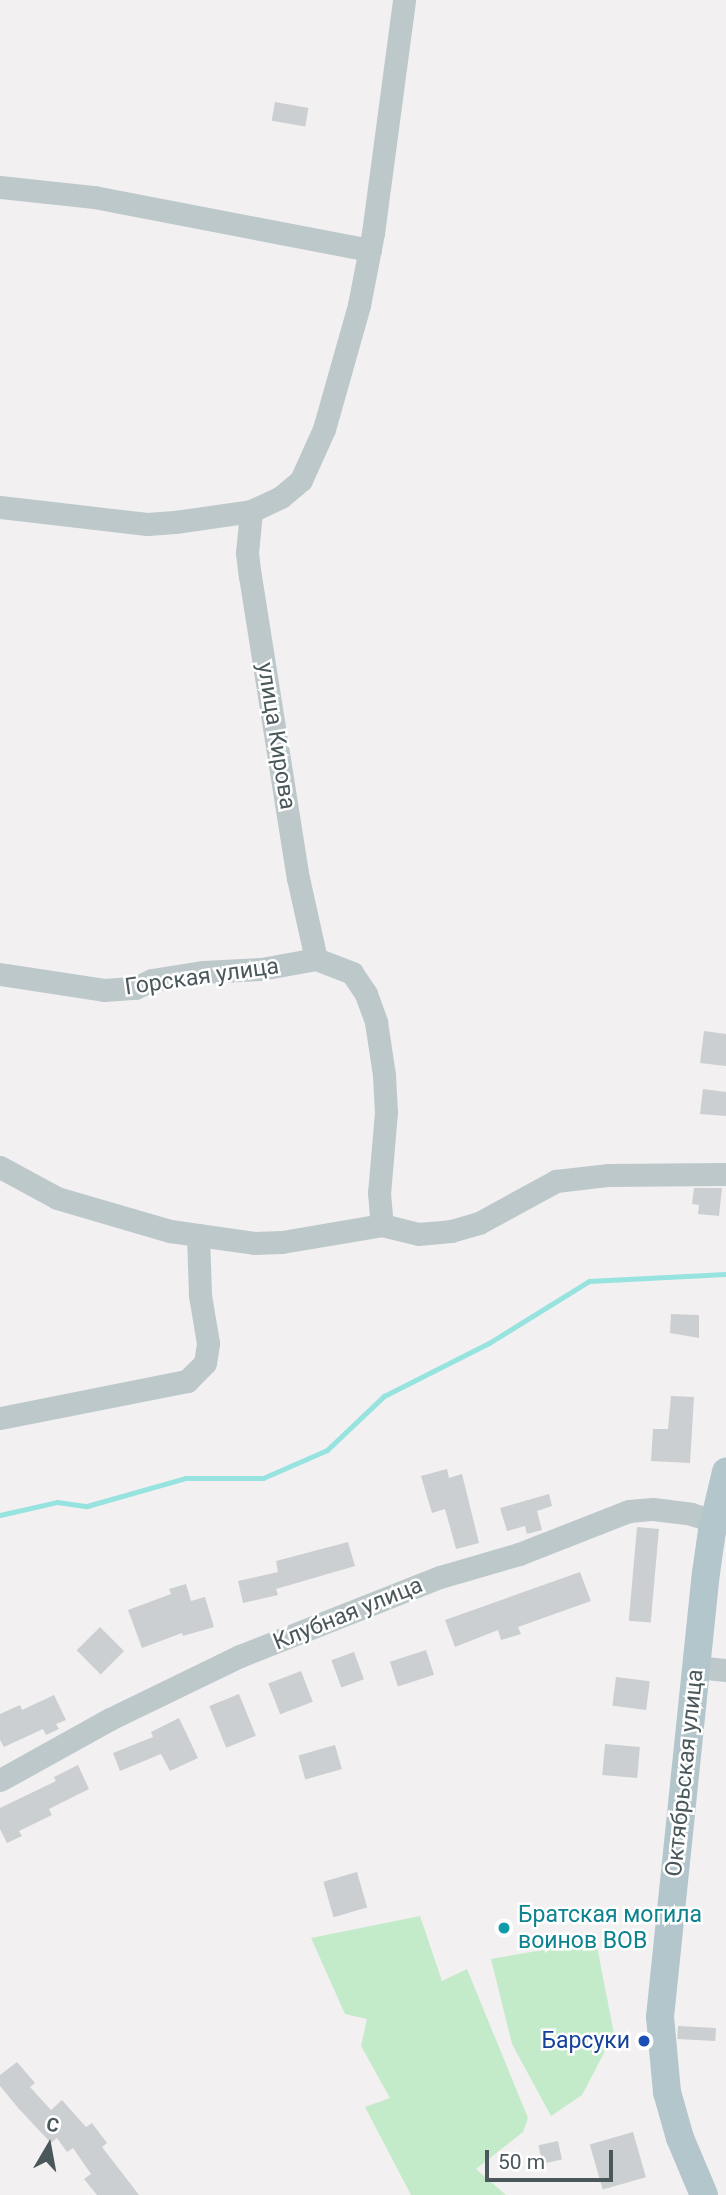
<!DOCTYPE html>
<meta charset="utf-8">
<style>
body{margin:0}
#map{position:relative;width:726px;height:2195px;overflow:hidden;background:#f2f0f1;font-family:Roboto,sans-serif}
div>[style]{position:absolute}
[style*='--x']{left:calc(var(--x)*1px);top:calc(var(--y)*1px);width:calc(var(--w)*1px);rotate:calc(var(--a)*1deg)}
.green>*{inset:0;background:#c4ebc9}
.stream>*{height:5px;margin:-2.5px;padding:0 2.5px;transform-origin:2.5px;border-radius:2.5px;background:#96e3df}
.building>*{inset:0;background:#cbcfd2;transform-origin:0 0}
.minor>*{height:23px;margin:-11.5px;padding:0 11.5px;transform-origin:11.5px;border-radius:11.5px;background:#bdc8cb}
.major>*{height:28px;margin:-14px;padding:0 14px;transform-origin:14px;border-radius:14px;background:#b3c6cc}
.dots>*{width:19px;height:19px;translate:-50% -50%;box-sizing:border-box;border:4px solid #fff;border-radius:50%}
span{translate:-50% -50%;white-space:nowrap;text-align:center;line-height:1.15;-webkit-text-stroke:5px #fff;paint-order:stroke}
.street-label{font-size:23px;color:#4a585c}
.culture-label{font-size:23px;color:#0d838f}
.left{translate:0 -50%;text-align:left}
.transit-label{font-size:23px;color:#164399}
.right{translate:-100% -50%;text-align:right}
.north{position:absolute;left:14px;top:2111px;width:70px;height:70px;-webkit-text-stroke:5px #fff;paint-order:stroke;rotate:10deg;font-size:19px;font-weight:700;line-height:28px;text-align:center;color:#4a585c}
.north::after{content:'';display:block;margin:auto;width:24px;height:32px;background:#4a585c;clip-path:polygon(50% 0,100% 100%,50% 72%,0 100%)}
.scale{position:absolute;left:485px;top:2150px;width:128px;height:32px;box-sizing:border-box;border:4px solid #4a585c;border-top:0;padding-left:9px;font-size:21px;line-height:24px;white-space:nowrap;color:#4a585c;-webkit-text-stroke:5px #fff;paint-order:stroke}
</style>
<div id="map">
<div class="green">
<i style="clip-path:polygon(420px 1916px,442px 1981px,467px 1969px,528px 2118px,523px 2132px,476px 2169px,506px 2195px,411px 2195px,365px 2107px,390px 2098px,361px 2046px,367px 2019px,345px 2014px,311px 1938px)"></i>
<i style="clip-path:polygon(596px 1941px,614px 2034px,582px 2095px,551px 2116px,512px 2044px,491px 1959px)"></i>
</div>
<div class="stream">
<i style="--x:0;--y:1515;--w:58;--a:-12.8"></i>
<i style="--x:57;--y:1502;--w:30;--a:8"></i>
<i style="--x:87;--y:1506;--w:103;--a:-15.8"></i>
<i style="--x:186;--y:1478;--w:77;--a:0"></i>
<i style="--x:263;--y:1478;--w:70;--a:-23.6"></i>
<i style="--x:327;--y:1450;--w:79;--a:-43.5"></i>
<i style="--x:384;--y:1396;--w:118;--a:-26.8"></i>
<i style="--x:489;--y:1343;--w:118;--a:-31.8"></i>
<i style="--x:589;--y:1281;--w:137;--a:-2.9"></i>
</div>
<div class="building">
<i style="left:275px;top:102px;width:34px;height:19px;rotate:10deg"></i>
<i style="clip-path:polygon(704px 1031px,726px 1034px,726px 1066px,700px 1063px)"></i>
<i style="clip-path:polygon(703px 1089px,726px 1092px,726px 1116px,700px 1114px)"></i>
<i style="clip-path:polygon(694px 1188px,722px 1188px,719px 1216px,698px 1214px,699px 1205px,692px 1204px)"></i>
<i style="clip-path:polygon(671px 1314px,699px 1315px,699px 1338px,670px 1333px)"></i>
<i style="clip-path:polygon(671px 1396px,694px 1397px,690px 1463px,651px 1461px,653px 1429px,668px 1429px)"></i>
<i style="clip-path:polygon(447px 1469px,449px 1478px,462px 1474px,479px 1543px,456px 1549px,445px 1509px,432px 1513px,421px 1476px)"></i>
<i style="clip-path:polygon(549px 1494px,552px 1506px,537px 1511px,542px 1530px,527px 1534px,525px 1526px,507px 1531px,500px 1508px)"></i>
<i style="left:637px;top:1527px;width:22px;height:94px;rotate:5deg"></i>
<i style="clip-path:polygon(348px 1542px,355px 1566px,276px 1589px,278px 1595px,243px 1603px,238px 1581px,278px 1572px,276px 1561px)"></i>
<i style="clip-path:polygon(580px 1572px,591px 1601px,518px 1627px,521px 1634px,501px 1640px,498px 1630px,455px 1647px,445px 1620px)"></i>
<i style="clip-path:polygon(186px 1584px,191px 1601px,205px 1597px,214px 1627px,183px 1636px,182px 1633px,142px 1648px,128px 1610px,171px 1594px,169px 1589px)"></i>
<i style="left:100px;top:1627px;width:34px;height:33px;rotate:45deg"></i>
<i style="left:426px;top:1650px;width:26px;height:38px;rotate:72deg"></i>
<i style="left:354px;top:1652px;width:29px;height:24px;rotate:70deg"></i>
<i style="left:301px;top:1671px;width:33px;height:35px;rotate:69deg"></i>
<i style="left:616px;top:1677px;width:34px;height:29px;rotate:7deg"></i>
<i style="left:239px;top:1694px;width:45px;height:32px;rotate:68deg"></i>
<i style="clip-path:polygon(54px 1695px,66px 1720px,56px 1724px,59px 1729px,46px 1735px,43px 1729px,4px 1747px,0 1740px,0 1714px,20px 1705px,22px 1710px)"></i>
<i style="clip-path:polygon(179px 1718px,198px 1758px,170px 1771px,161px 1754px,120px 1771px,113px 1753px,153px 1737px,151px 1732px)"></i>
<i style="left:605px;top:1744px;width:35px;height:31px;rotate:5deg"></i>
<i style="left:335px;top:1745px;width:25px;height:38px;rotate:74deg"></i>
<i style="clip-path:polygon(78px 1765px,89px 1789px,49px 1809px,52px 1815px,19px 1831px,22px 1836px,7px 1843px,0 1829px,0 1808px,56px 1781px,54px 1777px)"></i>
<i style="left:357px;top:1872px;width:37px;height:35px;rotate:74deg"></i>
<i style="left:678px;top:2026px;width:38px;height:13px;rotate:3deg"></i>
<i style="clip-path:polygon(17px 2062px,35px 2083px,30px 2087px,51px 2110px,62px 2100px,86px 2127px,92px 2123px,107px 2143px,102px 2147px,139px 2195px,97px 2195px,84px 2179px,91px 2174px,73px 2148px,67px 2152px,57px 2138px,51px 2143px,19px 2109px,0 2086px,0 2075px)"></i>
<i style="left:633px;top:2132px;width:47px;height:45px;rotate:74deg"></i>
<i style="left:558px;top:2141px;width:19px;height:20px;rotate:78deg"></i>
</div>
<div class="minor">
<i style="--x:0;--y:187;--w:95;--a:6.1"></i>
<i style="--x:94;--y:197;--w:281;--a:10.9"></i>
<i style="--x:0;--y:507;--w:148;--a:6.6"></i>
<i style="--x:147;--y:524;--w:28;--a:-4"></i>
<i style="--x:175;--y:522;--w:77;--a:-8.2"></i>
<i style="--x:251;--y:511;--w:33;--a:-25"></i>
<i style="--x:281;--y:497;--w:26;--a:-40"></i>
<i style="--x:301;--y:480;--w:56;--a:-65.7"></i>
<i style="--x:324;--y:429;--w:129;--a:-74.2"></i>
<i style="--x:359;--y:305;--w:73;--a:-79"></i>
<i style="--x:373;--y:233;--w:235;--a:-82.4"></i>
<i style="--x:251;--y:511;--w:42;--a:95.4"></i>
<i style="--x:247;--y:553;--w:23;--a:83"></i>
<i style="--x:250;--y:576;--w:306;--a:81"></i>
<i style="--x:298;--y:878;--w:83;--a:77.5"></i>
<i style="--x:0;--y:974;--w:105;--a:8.7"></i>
<i style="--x:104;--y:990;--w:31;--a:-4"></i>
<i style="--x:135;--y:988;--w:19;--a:-25"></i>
<i style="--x:152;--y:980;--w:52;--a:-8.9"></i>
<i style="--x:203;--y:972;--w:58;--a:-3"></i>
<i style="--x:261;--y:969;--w:56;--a:-10.3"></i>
<i style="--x:316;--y:959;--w:39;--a:21"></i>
<i style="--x:352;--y:973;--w:25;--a:56"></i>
<i style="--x:366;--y:994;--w:30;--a:70"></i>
<i style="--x:376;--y:1022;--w:54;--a:81.4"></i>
<i style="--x:384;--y:1075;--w:37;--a:87"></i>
<i style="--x:386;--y:1112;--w:81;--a:94.9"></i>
<i style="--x:379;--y:1193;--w:32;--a:85"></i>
<i style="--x:0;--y:1167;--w:65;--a:28.5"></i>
<i style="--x:57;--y:1198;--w:118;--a:16.3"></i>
<i style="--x:170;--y:1231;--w:85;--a:8.1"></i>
<i style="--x:254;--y:1243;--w:28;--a:-2"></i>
<i style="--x:282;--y:1242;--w:101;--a:-9.6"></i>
<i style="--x:382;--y:1225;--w:37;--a:14"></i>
<i style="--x:418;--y:1234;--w:33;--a:-5"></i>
<i style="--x:451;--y:1231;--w:29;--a:-16"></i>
<i style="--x:479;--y:1223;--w:88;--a:-28.6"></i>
<i style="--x:556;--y:1181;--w:51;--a:-6.7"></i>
<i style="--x:607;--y:1175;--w:119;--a:-0.5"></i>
<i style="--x:0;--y:1418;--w:191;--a:-11.2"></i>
<i style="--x:187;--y:1381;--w:25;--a:-45"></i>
<i style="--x:205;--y:1363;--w:20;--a:-81"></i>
<i style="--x:208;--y:1343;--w:49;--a:-99.5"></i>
<i style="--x:200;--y:1295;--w:60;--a:-91.9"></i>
<i style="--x:696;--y:1667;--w:30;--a:6"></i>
<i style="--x:0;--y:1780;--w:126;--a:-29"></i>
<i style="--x:110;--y:1719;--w:144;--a:-25.9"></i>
<i style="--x:240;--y:1656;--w:215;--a:-21.6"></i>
<i style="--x:440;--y:1577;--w:82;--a:-16.2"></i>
<i style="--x:519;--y:1554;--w:118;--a:-21.4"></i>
<i style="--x:629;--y:1511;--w:24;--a:-5"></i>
<i style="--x:653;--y:1509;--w:38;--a:7"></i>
<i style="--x:691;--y:1514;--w:24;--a:17"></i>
</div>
<div class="major">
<i style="--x:704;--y:2195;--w:62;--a:-112.8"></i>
<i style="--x:680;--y:2138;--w:48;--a:-105.8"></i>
<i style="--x:667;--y:2092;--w:75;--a:-95.3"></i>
<i style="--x:660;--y:2017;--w:446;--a:-84.1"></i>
<i style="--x:706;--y:1573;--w:42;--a:-81.9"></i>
<i style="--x:712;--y:1531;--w:61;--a:-76.7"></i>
</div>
<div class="dots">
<i style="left:504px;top:1928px;background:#0f9aa8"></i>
<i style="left:644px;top:2041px;background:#1a4fb4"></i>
</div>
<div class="street-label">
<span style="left:276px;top:736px;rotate:81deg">улица Кирова</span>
<span style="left:202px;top:977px;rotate:-8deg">Горская улица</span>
<span style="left:348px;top:1614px;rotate:-22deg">Клубная улица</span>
<span style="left:685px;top:1773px;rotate:-84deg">Октябрьская улица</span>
</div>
<div class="culture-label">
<span class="left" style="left:518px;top:1928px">Братская могила<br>воинов ВОВ</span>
</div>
<div class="transit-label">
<span class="right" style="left:630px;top:2041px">Барсуки</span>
</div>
<div class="north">С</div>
<div class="scale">50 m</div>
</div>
